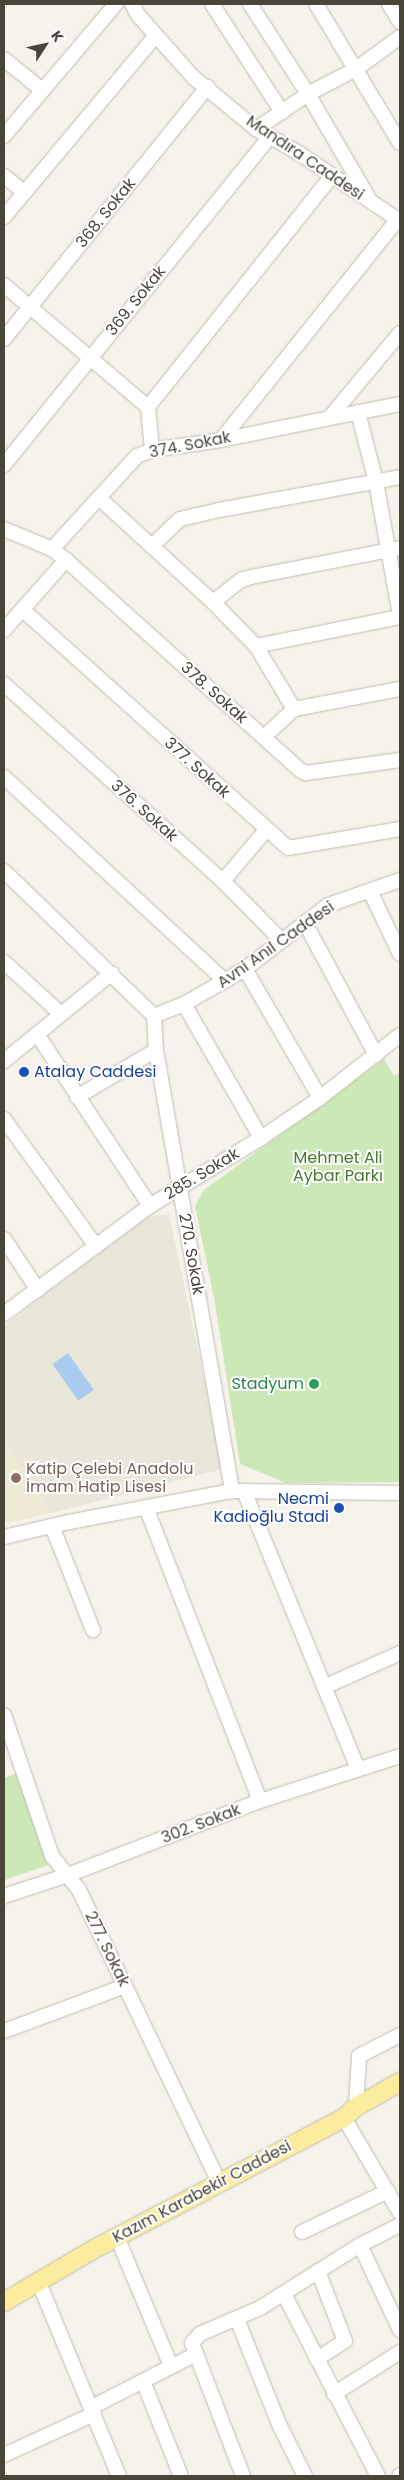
<!DOCTYPE html>
<meta charset="utf-8">
<style>
body{margin:0}
#map{position:relative;width:404px;height:2480px;overflow:hidden;background:#f5f3eb;font-family:Poppins,sans-serif}
div>[style]{position:absolute}
[style*='--x']{left:calc(var(--x)*1px);top:calc(var(--y)*1px);width:calc(var(--w)*1px);rotate:calc(var(--a)*1deg)}
.residential>*{inset:0;background:#e9e6da}
.education>*{inset:0;background:#eeead6}
.green>*{inset:0;background:#cbe8b6}
.water>*{inset:0;background:#aacbef;transform-origin:0 0}
.roads{filter:drop-shadow(0 0 1px #c1bcae) drop-shadow(0 0 1px #c1bcae)}
.minor>*{height:14px;margin:-7px;padding:0 7px;transform-origin:7px;border-radius:7px;background:#fff}
.major>*{height:18px;margin:-9px;padding:0 9px;transform-origin:9px;border-radius:9px;background:#fbec9e}
.dots>*{width:14px;height:14px;translate:-50% -50%;box-sizing:border-box;border:2px solid #fff;border-radius:50%}
span{translate:-50% -50%;white-space:nowrap;text-align:center;line-height:1.15;-webkit-text-stroke:4px #fff;paint-order:stroke}
.street-label{font-size:16px;color:#494539}
.transit-label{font-size:16px;color:#164399}
.left{translate:0 -50%;text-align:left}
.right{translate:-100% -50%;text-align:right}
.park-label{font-size:16px;color:#417b2d}
.leisure-label{font-size:16px;color:#27864d}
.education-label{font-size:16px;color:#785e54}
.frame{position:absolute;inset:0;border:5px solid #494539;pointer-events:none}
.north{position:absolute;left:20px;top:20px;width:50px;height:50px;-webkit-text-stroke:4px #fff;paint-order:stroke;rotate:55deg;font-size:14px;font-weight:700;line-height:20px;text-align:center;color:#494539}
.north::after{content:'';display:block;margin:auto;width:18px;height:22px;background:#494539;clip-path:polygon(50% 0,100% 100%,50% 72%,0 100%)}
</style>
<div id="map">
<div class="residential">
<i style="clip-path:polygon(169px 1214px,223px 1469px,52px 1513px,4px 1442px,4px 1326px,147px 1217px)"></i>
</div>
<div class="education">
<i style="clip-path:polygon(4px 1442px,52px 1513px,8px 1523px,4px 1519px)"></i>
</div>
<div class="green">
<i style="clip-path:polygon(384px 1059px,394px 1076px,400px 1072px,400px 1482px,286px 1483px,240px 1464px,215px 1303px,195px 1206px,204px 1190px)"></i>
<i style="clip-path:polygon(17px 1773px,48px 1865px,5px 1880px,4px 1778px)"></i>
</div>
<div class="water">
<i style="left:68px;top:1353px;width:45px;height:19px;rotate:55deg"></i>
</div>
<div class="roads">
<div class="minor">
<i style="--x:132;--y:4;--w:13;--a:61"></i>
<i style="--x:138;--y:15;--w:83;--a:48.4"></i>
<i style="--x:193;--y:77;--w:82;--a:39.5"></i>
<i style="--x:256;--y:129;--w:49;--a:29.2"></i>
<i style="--x:299;--y:153;--w:122;--a:34"></i>
<i style="--x:212;--y:4;--w:129;--a:57.1"></i>
<i style="--x:250;--y:4;--w:107;--a:57.2"></i>
<i style="--x:308;--y:94;--w:121;--a:59.8"></i>
<i style="--x:316;--y:4;--w:162;--a:58.9"></i>
<i style="--x:389;--y:4;--w:21;--a:59"></i>
<i style="--x:4;--y:59;--w:49;--a:39.2"></i>
<i style="--x:256;--y:129;--w:63;--a:-33.9"></i>
<i style="--x:308;--y:94;--w:54;--a:-27.5"></i>
<i style="--x:356;--y:69;--w:54;--a:-36"></i>
<i style="--x:4;--y:136;--w:173;--a:-49.7"></i>
<i style="--x:4;--y:176;--w:26;--a:39"></i>
<i style="--x:4;--y:217;--w:237;--a:-50.1"></i>
<i style="--x:4;--y:285;--w:189;--a:40.3"></i>
<i style="--x:148;--y:407;--w:43;--a:84.7"></i>
<i style="--x:4;--y:339;--w:324;--a:-51.1"></i>
<i style="--x:148;--y:407;--w:295;--a:-51.5"></i>
<i style="--x:358;--y:412;--w:72;--a:75.6"></i>
<i style="--x:376;--y:482;--w:135;--a:79.8"></i>
<i style="--x:330;--y:417;--w:109;--a:-50.2"></i>
<i style="--x:221;--y:440;--w:283;--a:-51.3"></i>
<i style="--x:4;--y:465;--w:421;--a:-51"></i>
<i style="--x:99;--y:498;--w:154;--a:42.4"></i>
<i style="--x:213;--y:602;--w:62;--a:45.7"></i>
<i style="--x:256;--y:646;--w:74;--a:58.9"></i>
<i style="--x:4;--y:529;--w:52;--a:22.6"></i>
<i style="--x:52;--y:549;--w:18;--a:38"></i>
<i style="--x:66;--y:560;--w:314;--a:41.9"></i>
<i style="--x:300;--y:770;--w:7;--a:27"></i>
<i style="--x:306;--y:773;--w:95;--a:-7.9"></i>
<i style="--x:152;--y:546;--w:39;--a:-44"></i>
<i style="--x:180;--y:519;--w:40;--a:-13"></i>
<i style="--x:219;--y:510;--w:184;--a:-10.3"></i>
<i style="--x:52;--y:549;--w:126;--a:-47.6"></i>
<i style="--x:137;--y:456;--w:16;--a:-22"></i>
<i style="--x:152;--y:450;--w:70;--a:-8.2"></i>
<i style="--x:221;--y:440;--w:183;--a:-11.4"></i>
<i style="--x:213;--y:602;--w:36;--a:-38"></i>
<i style="--x:241;--y:580;--w:10;--a:-17"></i>
<i style="--x:251;--y:577;--w:152;--a:-11"></i>
<i style="--x:23;--y:610;--w:356;--a:41.9"></i>
<i style="--x:288;--y:848;--w:114;--a:-9.6"></i>
<i style="--x:4;--y:630;--w:94;--a:-48.5"></i>
<i style="--x:256;--y:646;--w:147;--a:-11.4"></i>
<i style="--x:4;--y:684;--w:295;--a:42"></i>
<i style="--x:223;--y:881;--w:84;--a:45.5"></i>
<i style="--x:264;--y:737;--w:41;--a:-43"></i>
<i style="--x:294;--y:709;--w:108;--a:-10.7"></i>
<i style="--x:4;--y:777;--w:301;--a:42.7"></i>
<i style="--x:4;--y:871;--w:209;--a:44"></i>
<i style="--x:223;--y:881;--w:67;--a:-49.9"></i>
<i style="--x:370;--y:891;--w:70;--a:64.5"></i>
<i style="--x:305;--y:923;--w:150;--a:61.7"></i>
<i style="--x:4;--y:962;--w:76;--a:42.3"></i>
<i style="--x:245;--y:969;--w:149;--a:59.8"></i>
<i style="--x:184;--y:1004;--w:155;--a:60.1"></i>
<i style="--x:154;--y:1016;--w:34;--a:87"></i>
<i style="--x:156;--y:1050;--w:448;--a:80.2"></i>
<i style="--x:154;--y:1016;--w:32;--a:-22"></i>
<i style="--x:184;--y:1004;--w:70;--a:-29.8"></i>
<i style="--x:245;--y:969;--w:105;--a:-37.6"></i>
<i style="--x:328;--y:905;--w:76;--a:-19.1"></i>
<i style="--x:37;--y:1034;--w:206;--a:56.7"></i>
<i style="--x:4;--y:1061;--w:139;--a:-39.2"></i>
<i style="--x:77;--y:1097;--w:92;--a:-30.7"></i>
<i style="--x:4;--y:1119;--w:157;--a:54.1"></i>
<i style="--x:4;--y:1239;--w:61;--a:56.3"></i>
<i style="--x:4;--y:1314;--w:182;--a:-36.5"></i>
<i style="--x:150;--y:1206;--w:130;--a:-31.5"></i>
<i style="--x:261;--y:1138;--w:71;--a:-34.1"></i>
<i style="--x:320;--y:1098;--w:102;--a:-38.2"></i>
<i style="--x:244;--y:1491;--w:300;--a:67.7"></i>
<i style="--x:146;--y:1507;--w:315;--a:68.8"></i>
<i style="--x:52;--y:1526;--w:112;--a:68.5"></i>
<i style="--x:4;--y:1537;--w:67;--a:-13"></i>
<i style="--x:69;--y:1522;--w:166;--a:-10.8"></i>
<i style="--x:232;--y:1491;--w:168;--a:0.7"></i>
<i style="--x:324;--y:1687;--w:83;--a:-24.1"></i>
<i style="--x:4;--y:1715;--w:149;--a:71.2"></i>
<i style="--x:52;--y:1856;--w:43;--a:51.5"></i>
<i style="--x:79;--y:1890;--w:324;--a:64.4"></i>
<i style="--x:4;--y:1896;--w:67;--a:-18.2"></i>
<i style="--x:68;--y:1875;--w:206;--a:-21.1"></i>
<i style="--x:260;--y:1801;--w:147;--a:-17.8"></i>
<i style="--x:4;--y:2031;--w:129;--a:-20.4"></i>
<i style="--x:356;--y:2107;--w:51;--a:-86.6"></i>
<i style="--x:359;--y:2056;--w:46;--a:-27.1"></i>
<i style="--x:344;--y:2118;--w:110;--a:59.5"></i>
<i style="--x:302;--y:2232;--w:95;--a:-25.5"></i>
<i style="--x:117;--y:2237;--w:140;--a:67.3"></i>
<i style="--x:360;--y:2245;--w:94;--a:64.8"></i>
<i style="--x:39;--y:2283;--w:209;--a:67.5"></i>
<i style="--x:284;--y:2294;--w:205;--a:62.7"></i>
<i style="--x:237;--y:2319;--w:113;--a:68.2"></i>
<i style="--x:279;--y:2424;--w:58;--a:63.4"></i>
<i style="--x:317;--y:2359;--w:33;--a:-33"></i>
<i style="--x:345;--y:2341;--w:75;--a:-111.1"></i>
<i style="--x:143;--y:2381;--w:102;--a:68.2"></i>
<i style="--x:334;--y:2394;--w:78;--a:-32.5"></i>
<i style="--x:92;--y:2407;--w:117;--a:-27"></i>
<i style="--x:4;--y:2455;--w:99;--a:-24.5"></i>
<i style="--x:243;--y:2476;--w:142;--a:-111"></i>
<i style="--x:192;--y:2343;--w:12;--a:-48"></i>
<i style="--x:200;--y:2334;--w:65;--a:-23.4"></i>
<i style="--x:260;--y:2308;--w:118;--a:-32.2"></i>
<i style="--x:360;--y:2245;--w:45;--a:-26.6"></i>
<i style="--x:399;--y:2476;--w:1;--a:-45"></i>
</div>
<div class="major">
<i style="--x:4;--y:2302;--w:104;--a:-30.5"></i>
<i style="--x:94;--y:2249;--w:282;--a:-27.7"></i>
<i style="--x:344;--y:2118;--w:16;--a:-43"></i>
<i style="--x:356;--y:2107;--w:51;--a:-29.6"></i>
</div>
</div>
<div class="dots">
<i style="left:24px;top:1072px;background:#1a4fb4"></i>
<i style="left:314px;top:1384px;background:#2e9e5b"></i>
<i style="left:16px;top:1478px;background:#8d6e63"></i>
<i style="left:339px;top:1508px;background:#1a4fb4"></i>
</div>
<div class="street-label">
<span style="left:305px;top:158px;rotate:34deg">Mandıra Caddesi</span>
<span style="left:106px;top:213px;rotate:-51deg">368. Sokak</span>
<span style="left:136px;top:301px;rotate:-51deg">369. Sokak</span>
<span style="left:190px;top:445px;rotate:-11deg">374. Sokak</span>
<span style="left:214px;top:693px;rotate:42deg">378. Sokak</span>
<span style="left:197px;top:768px;rotate:42deg">377. Sokak</span>
<span style="left:144px;top:811px;rotate:42deg">376. Sokak</span>
<span style="left:276px;top:945px;rotate:-35deg">Avni Anıl Caddesi</span>
<span style="left:202px;top:1174px;rotate:-31deg">285. Sokak</span>
<span style="left:191px;top:1254px;rotate:80deg">270. Sokak</span>
<span style="left:201px;top:1824px;rotate:-21deg">302. Sokak</span>
<span style="left:107px;top:1949px;rotate:64deg">277. Sokak</span>
<span style="left:202px;top:2192px;rotate:-28deg">Kazım Karabekir Caddesi</span>
</div>
<div class="transit-label">
<span class="left" style="left:34px;top:1072px">Atalay Caddesi</span>
<span class="right" style="left:329px;top:1508px">Necmi<br>Kadioğlu Stadi</span>
</div>
<div class="park-label">
<span style="left:338px;top:1167px">Mehmet Ali<br>Aybar Parkı</span>
</div>
<div class="leisure-label">
<span class="right" style="left:304px;top:1384px">Stadyum</span>
</div>
<div class="education-label">
<span class="left" style="left:26px;top:1478px">Katip Çelebi Anadolu<br>İmam Hatip Lisesi</span>
</div>
<div class="frame"></div>
<div class="north">K</div>
</div>
